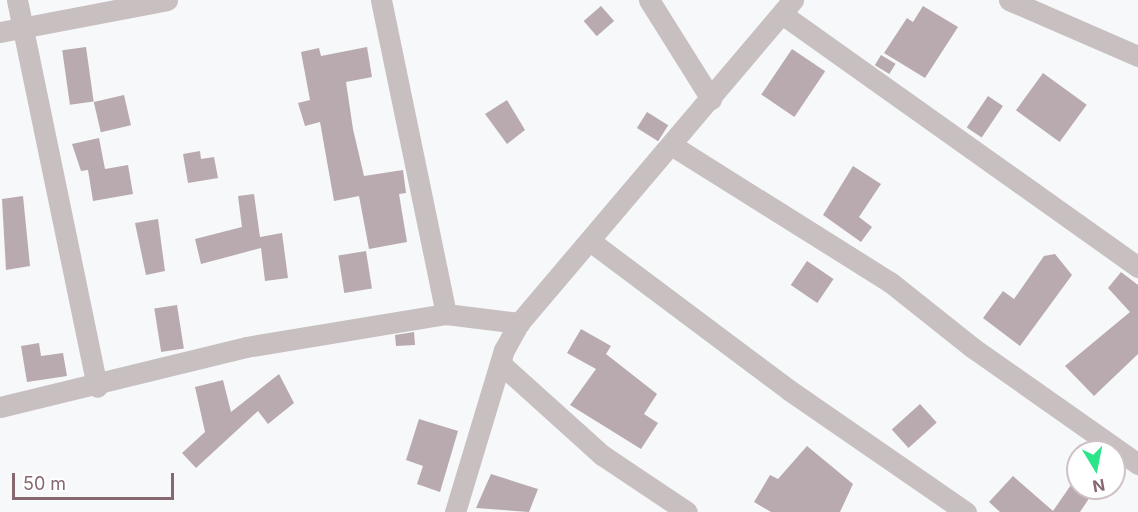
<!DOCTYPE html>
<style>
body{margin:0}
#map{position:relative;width:1138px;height:512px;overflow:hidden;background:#f6f8f9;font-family:Inter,sans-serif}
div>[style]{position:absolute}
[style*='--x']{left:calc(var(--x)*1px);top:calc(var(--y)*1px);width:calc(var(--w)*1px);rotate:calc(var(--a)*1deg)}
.building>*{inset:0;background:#b9aaaf;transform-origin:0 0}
.minor>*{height:21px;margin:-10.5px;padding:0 10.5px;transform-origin:10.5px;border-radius:10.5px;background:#c8bfc1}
span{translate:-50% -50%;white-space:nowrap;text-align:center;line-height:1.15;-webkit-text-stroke:6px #fff;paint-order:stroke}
.north{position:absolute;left:1066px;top:440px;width:60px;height:60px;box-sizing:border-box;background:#fff;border:2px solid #cfc2c6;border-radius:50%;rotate:170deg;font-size:16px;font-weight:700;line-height:24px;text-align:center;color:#876770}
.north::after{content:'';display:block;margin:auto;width:21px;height:27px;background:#2ae58a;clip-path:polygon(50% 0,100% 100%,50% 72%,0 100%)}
.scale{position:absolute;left:12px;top:473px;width:162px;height:27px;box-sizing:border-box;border:3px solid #876770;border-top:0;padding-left:8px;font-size:18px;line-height:21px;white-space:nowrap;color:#876770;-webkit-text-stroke:4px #fff;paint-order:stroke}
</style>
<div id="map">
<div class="building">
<i style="left:601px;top:6px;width:20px;height:23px;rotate:49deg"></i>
<i style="clip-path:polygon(923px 6px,958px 27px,925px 78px,884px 53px,907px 18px,913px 22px)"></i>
<i style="left:86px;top:47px;width:55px;height:24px;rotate:82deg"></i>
<i style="clip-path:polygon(367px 47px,372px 77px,346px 82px,353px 129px,364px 176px,403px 170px,406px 193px,399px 194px,407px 242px,369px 249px,359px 196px,334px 201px,320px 122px,305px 126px,298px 103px,310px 100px,301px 52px,319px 48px,321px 56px)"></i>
<i style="left:792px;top:49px;width:40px;height:55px;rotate:34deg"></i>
<i style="left:881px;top:55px;width:17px;height:12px;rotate:31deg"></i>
<i style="left:1043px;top:73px;width:54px;height:46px;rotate:36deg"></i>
<i style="left:124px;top:95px;width:31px;height:31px;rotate:77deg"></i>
<i style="left:988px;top:96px;width:18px;height:38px;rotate:34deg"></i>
<i style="clip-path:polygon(507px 100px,525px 130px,507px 144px,485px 114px)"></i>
<i style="left:647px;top:112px;width:25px;height:19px;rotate:32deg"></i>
<i style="clip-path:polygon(99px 138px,105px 169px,128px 165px,133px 194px,93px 201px,88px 170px,81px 171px,72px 144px)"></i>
<i style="clip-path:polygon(200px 151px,201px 159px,214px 157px,218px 178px,188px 183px,183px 154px)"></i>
<i style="clip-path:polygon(853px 166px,881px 184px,859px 217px,872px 227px,861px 242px,823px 215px)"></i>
<i style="clip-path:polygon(254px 194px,260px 237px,282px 233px,288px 278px,265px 281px,261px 248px,201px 264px,195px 239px,242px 227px,238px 196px)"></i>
<i style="clip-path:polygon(23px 196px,30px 266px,6px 270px,2px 199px)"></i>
<i style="clip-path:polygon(158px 219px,165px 271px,146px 275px,135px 223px)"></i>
<i style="left:366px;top:251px;width:38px;height:28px;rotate:81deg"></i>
<i style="clip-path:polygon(1055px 254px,1072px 275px,1020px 346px,983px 318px,1003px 291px,1014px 299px,1044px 256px)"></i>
<i style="left:807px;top:261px;width:32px;height:29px;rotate:34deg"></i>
<i style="clip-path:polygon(1121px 272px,1138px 285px,1138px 354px,1094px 396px,1065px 366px,1130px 312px,1108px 288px)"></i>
<i style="left:177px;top:305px;width:44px;height:23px;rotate:81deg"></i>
<i style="clip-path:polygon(581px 329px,611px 346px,606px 354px,657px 394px,644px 414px,658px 423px,641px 449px,570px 405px,596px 369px,567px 353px)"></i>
<i style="clip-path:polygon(414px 332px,415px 345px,396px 346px,395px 335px)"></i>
<i style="clip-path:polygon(39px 343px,41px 356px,63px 353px,67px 376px,27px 382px,21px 346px)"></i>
<i style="clip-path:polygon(279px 374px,294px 403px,268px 424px,258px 411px,196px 468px,182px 453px,205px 432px,195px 387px,223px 380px,231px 412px)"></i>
<i style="left:920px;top:404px;width:25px;height:38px;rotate:48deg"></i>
<i style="clip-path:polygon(419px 419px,458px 431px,440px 492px,417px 484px,423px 466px,406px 460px)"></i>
<i style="clip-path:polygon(807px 446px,853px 484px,840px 512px,771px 512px,754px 502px,770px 475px,778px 479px)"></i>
<i style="clip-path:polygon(491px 474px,538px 489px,529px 512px,476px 508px)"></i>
<i style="clip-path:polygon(1013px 476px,1053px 511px,1073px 482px,1092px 494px,1080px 512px,1000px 512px,989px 502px)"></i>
</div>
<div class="minor">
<i style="--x:17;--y:0;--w:395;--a:78.3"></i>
<i style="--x:381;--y:0;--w:321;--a:78.3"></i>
<i style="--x:446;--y:314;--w:74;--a:7"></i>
<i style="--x:649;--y:0;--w:117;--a:57.9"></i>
<i style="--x:1009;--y:0;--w:141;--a:23.5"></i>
<i style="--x:782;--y:14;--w:437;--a:35.4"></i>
<i style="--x:0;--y:32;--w:170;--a:-10.8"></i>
<i style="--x:673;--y:146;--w:256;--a:32.1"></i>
<i style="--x:890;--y:282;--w:106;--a:38.5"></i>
<i style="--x:973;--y:348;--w:202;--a:35.1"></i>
<i style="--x:590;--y:241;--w:249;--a:36.8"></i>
<i style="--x:789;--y:390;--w:215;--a:34.6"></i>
<i style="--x:502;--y:365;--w:135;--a:42"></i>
<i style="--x:602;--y:455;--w:102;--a:33.8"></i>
<i style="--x:0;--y:407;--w:253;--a:-13.7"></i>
<i style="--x:246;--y:347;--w:203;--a:-9.4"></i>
<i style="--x:455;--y:512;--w:169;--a:-73.2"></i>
<i style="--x:504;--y:350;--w:31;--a:-61"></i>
<i style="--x:519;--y:323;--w:424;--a:-49.7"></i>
</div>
<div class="north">N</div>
<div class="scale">50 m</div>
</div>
